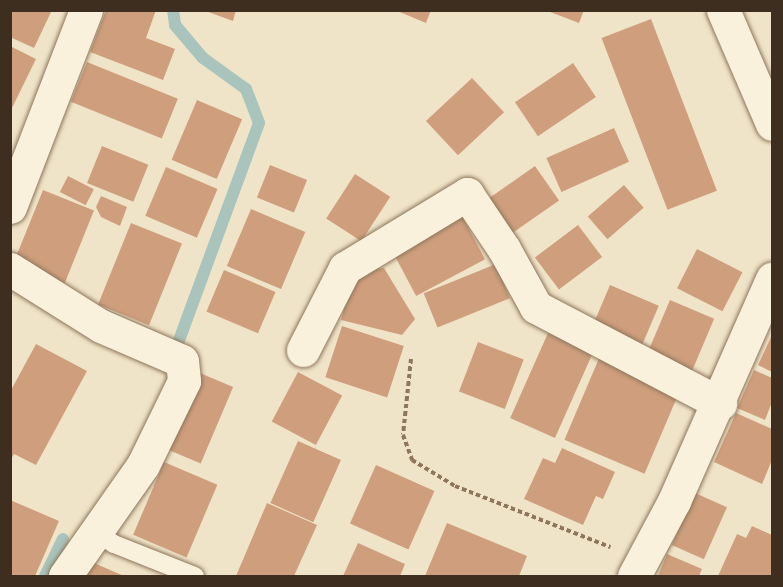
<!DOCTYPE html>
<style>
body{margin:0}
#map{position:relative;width:783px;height:587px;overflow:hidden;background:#f0e4c8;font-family:"Times New Roman",serif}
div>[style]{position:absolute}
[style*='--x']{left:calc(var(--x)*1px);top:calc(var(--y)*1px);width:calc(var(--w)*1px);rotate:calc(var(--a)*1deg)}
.stream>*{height:12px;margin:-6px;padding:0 6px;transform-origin:6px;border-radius:6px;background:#a9c4bc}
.building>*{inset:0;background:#cf9f7d;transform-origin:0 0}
.path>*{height:4px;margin-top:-2px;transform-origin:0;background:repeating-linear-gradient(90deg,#8d765c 0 4.5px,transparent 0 7.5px)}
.roads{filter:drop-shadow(0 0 2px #8d765c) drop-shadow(0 0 2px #8d765c)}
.service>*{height:18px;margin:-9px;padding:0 9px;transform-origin:9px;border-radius:9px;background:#faf1dc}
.minor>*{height:33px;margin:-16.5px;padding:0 16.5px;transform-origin:16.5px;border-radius:16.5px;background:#faf1dc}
span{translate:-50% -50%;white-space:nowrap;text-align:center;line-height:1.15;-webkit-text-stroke:5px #f7eed8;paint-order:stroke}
.frame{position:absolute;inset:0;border:12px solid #3d2e20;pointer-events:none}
</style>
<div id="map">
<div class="stream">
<i style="--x:173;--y:10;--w:15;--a:82"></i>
<i style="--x:175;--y:25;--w:43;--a:49.7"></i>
<i style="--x:203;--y:58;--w:53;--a:35.8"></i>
<i style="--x:246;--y:89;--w:36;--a:69"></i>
<i style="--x:259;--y:123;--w:234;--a:110.2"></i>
<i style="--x:45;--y:576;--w:41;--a:-64.1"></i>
</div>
<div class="building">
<i style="clip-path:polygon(10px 10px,52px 10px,34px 48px,10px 37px)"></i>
<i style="clip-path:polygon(106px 10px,156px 10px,146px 38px,175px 49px,163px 80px,90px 52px)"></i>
<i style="clip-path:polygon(203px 10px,236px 10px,233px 21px)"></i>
<i style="clip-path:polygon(395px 10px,431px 10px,426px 23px)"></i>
<i style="clip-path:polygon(545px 10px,584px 10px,579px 23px)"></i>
<i style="left:651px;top:19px;width:184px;height:53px;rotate:69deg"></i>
<i style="clip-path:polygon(10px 46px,36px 59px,10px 112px)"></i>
<i style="left:87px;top:62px;width:98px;height:43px;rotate:22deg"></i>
<i style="left:573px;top:63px;width:41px;height:70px;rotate:56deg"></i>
<i style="left:472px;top:78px;width:47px;height:63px;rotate:47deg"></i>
<i style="left:197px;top:100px;width:49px;height:65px;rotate:23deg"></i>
<i style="left:614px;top:128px;width:37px;height:74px;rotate:66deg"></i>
<i style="left:102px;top:146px;width:50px;height:40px;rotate:22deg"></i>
<i style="left:270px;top:165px;width:40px;height:35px;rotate:22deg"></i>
<i style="left:535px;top:166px;width:42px;height:57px;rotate:55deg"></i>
<i style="left:166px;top:167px;width:56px;height:53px;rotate:23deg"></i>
<i style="left:355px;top:174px;width:42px;height:53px;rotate:33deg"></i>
<i style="left:68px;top:176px;width:29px;height:18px;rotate:27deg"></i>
<i style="left:624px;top:185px;width:30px;height:48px;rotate:49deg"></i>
<i style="left:43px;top:190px;width:55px;height:78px;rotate:22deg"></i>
<i style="clip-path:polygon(101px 196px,127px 207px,120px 226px,101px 217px,96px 207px)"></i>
<i style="left:251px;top:209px;width:59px;height:62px;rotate:23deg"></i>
<i style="left:462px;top:216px;width:49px;height:78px;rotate:62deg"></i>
<i style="left:131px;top:223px;width:55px;height:88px;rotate:22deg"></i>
<i style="left:578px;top:225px;width:40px;height:54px;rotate:53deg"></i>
<i style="left:697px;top:249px;width:51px;height:44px;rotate:27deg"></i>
<i style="left:496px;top:264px;width:37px;height:78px;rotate:68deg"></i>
<i style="clip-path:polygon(384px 268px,415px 319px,402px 335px,341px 320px,354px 271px)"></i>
<i style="left:224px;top:270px;width:56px;height:45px;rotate:23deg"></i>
<i style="left:610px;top:285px;width:53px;height:45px;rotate:23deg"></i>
<i style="left:670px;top:300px;width:48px;height:59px;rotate:23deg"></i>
<i style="left:342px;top:326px;width:65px;height:54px;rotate:18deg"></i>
<i style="left:548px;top:333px;width:49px;height:93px;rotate:24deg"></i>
<i style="clip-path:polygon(772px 335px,772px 372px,758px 365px)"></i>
<i style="left:478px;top:342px;width:49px;height:53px;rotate:21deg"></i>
<i style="clip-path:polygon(36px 344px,87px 371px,36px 465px,14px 454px,10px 461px,10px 392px)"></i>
<i style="left:600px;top:356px;width:87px;height:91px;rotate:23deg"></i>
<i style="clip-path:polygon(754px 370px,772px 378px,772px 402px,765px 420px,737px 408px)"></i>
<i style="left:298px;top:372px;width:50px;height:56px;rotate:28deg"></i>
<i style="left:200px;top:373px;width:36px;height:83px;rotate:23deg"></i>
<i style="clip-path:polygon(736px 413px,772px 429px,772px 460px,762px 484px,714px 462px)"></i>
<i style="left:298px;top:441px;width:47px;height:68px;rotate:24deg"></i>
<i style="clip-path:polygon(562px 448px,615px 472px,603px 499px,596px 496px,583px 525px,524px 499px,543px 458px,555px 463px)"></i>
<i style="left:164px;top:462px;width:58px;height:79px;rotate:23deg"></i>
<i style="left:376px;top:465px;width:64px;height:64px;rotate:24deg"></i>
<i style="left:695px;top:493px;width:35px;height:57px;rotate:24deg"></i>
<i style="clip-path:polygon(10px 500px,59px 521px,35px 576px,10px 576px)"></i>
<i style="clip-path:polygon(267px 503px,317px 525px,294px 576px,236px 576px)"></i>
<i style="clip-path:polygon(447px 523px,527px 556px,519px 576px,425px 576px)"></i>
<i style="clip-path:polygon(752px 526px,772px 535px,772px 576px,718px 576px,737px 534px,746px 538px)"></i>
<i style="clip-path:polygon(358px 543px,405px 564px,400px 576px,343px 576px)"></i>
<i style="clip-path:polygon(667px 554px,702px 569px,699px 576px,658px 576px)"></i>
<i style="clip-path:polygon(87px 560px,124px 576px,81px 576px)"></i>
</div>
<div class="path">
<i style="--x:411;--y:359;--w:76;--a:96"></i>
<i style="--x:403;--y:435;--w:27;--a:70"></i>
<i style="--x:412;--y:460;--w:50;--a:31.2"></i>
<i style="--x:455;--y:486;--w:167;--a:21.5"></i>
</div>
<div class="roads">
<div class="service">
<i style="--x:98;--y:533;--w:19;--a:35"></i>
<i style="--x:114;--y:544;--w:87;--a:21.6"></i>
</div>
<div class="minor">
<i style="--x:723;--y:10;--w:124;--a:66.7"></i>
<i style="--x:10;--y:207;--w:211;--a:-68.9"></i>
<i style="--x:10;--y:269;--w:107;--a:32.1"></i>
<i style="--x:101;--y:326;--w:88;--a:23.4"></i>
<i style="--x:182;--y:361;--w:20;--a:84"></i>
<i style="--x:184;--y:381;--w:93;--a:116"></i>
<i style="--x:143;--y:465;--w:136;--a:125.1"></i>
<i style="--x:303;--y:350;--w:92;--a:-62.9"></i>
<i style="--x:345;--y:268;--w:143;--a:-31.2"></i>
<i style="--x:467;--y:194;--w:66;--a:56.1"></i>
<i style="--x:504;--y:249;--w:66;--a:61.1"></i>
<i style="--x:536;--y:307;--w:208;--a:27.6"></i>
<i style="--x:634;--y:576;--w:85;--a:-61.9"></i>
<i style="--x:674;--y:501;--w:243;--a:-66.2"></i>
</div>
</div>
<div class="frame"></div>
</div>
